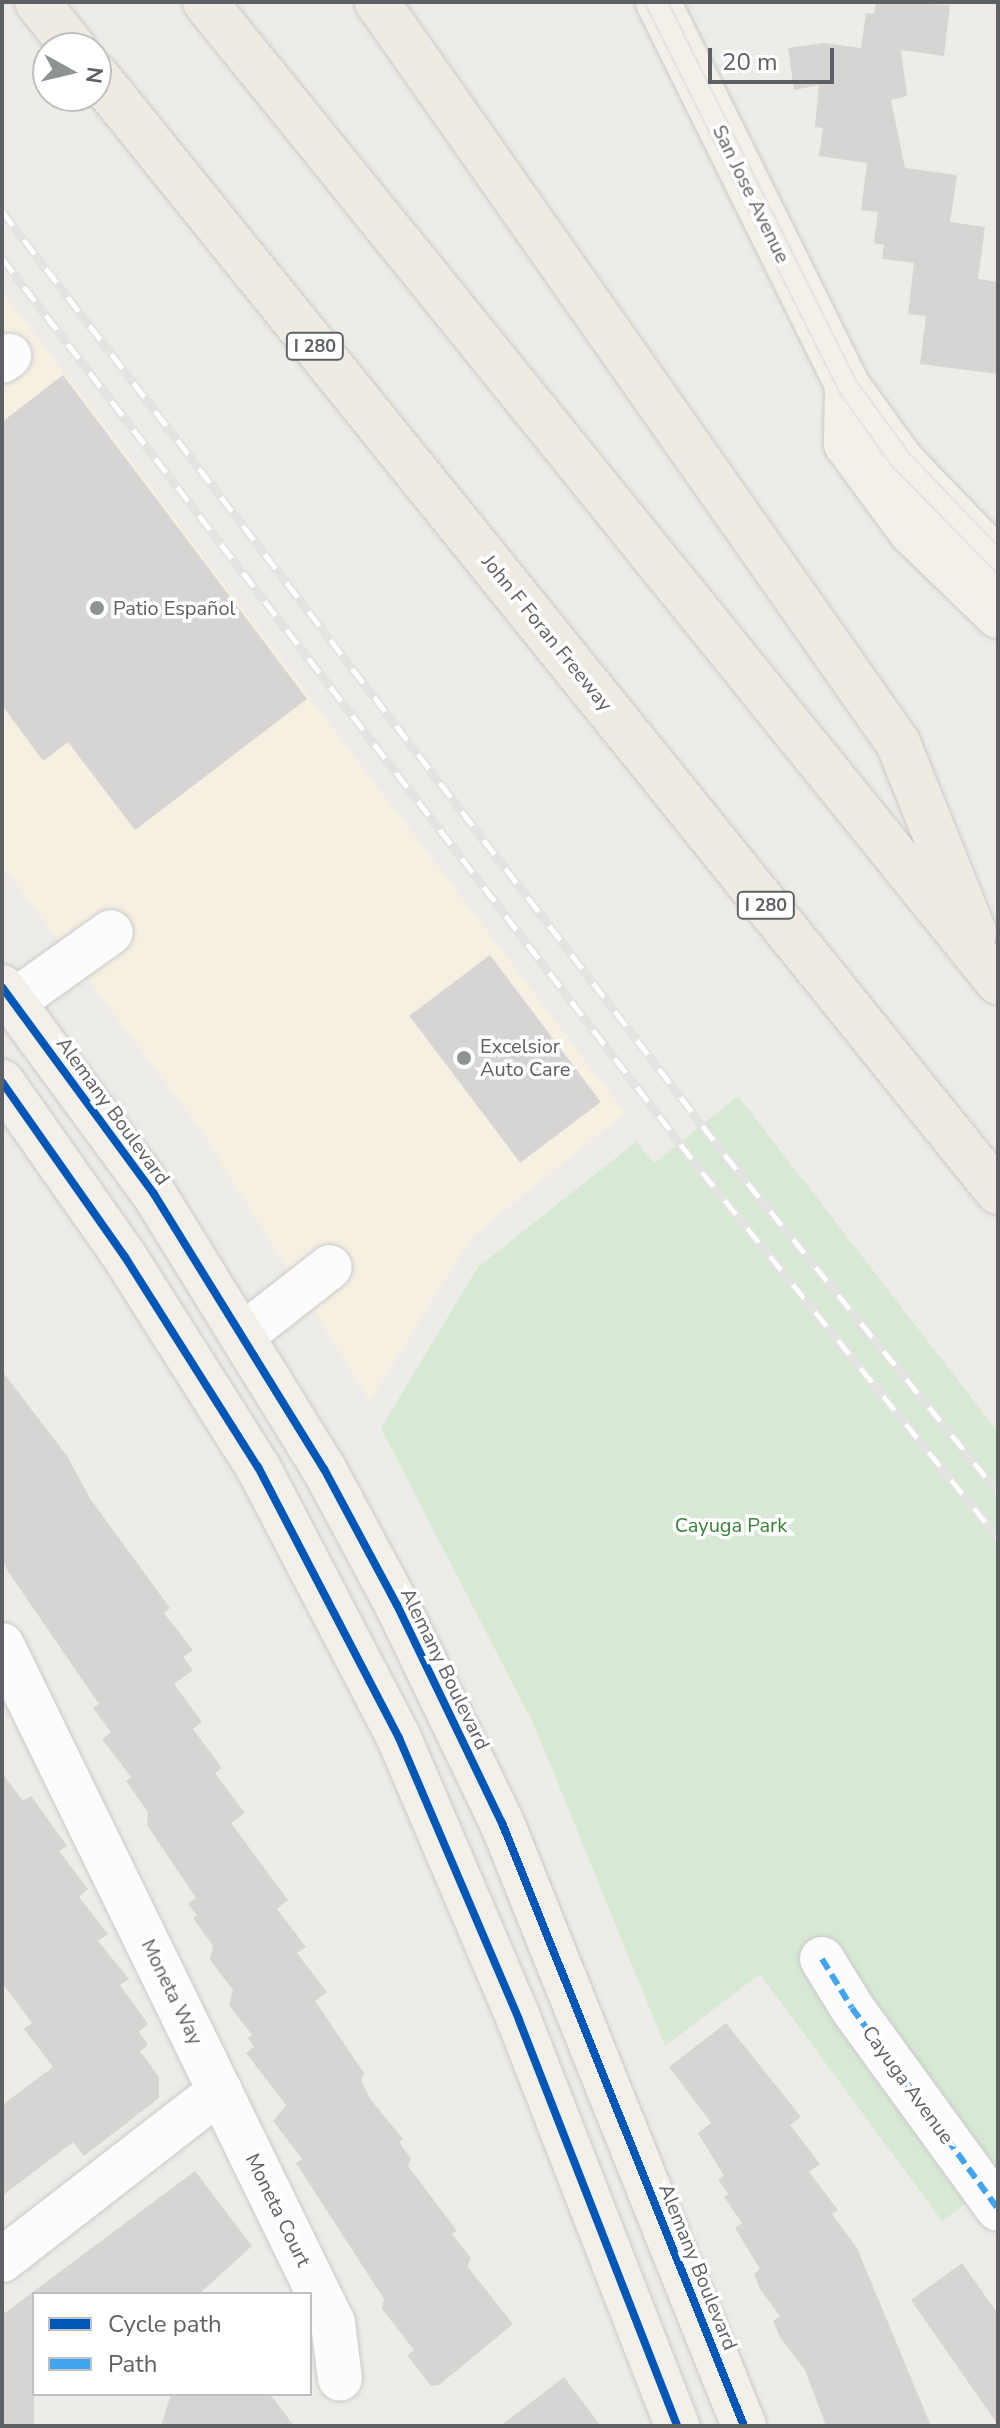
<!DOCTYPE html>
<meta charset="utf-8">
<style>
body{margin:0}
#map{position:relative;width:1000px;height:2428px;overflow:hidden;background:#edece8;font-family:"Nunito Sans",sans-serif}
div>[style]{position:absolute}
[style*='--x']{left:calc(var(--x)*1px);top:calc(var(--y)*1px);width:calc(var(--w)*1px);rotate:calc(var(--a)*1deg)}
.commercial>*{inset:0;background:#f6f0e2}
.green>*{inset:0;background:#d7e8d4}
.building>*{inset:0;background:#d6d5d3;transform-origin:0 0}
.roads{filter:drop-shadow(0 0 2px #c9caca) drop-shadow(0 0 2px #c9caca)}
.minor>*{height:44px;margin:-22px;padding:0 22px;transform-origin:22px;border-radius:22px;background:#fcfcfc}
.major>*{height:44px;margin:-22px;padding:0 22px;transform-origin:22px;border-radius:22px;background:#f3f0e9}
.highway>*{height:44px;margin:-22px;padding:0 22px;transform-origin:22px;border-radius:22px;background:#f0ebe2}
.tram>*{height:2px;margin:-1px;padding:0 1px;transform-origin:1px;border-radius:1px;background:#e3e3e2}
.rail>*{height:9px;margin-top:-4.5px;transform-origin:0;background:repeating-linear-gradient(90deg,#fff 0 18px,#e3e3e2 0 36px);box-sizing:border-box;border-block:2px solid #e3e3e2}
.quiet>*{height:6px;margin-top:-3px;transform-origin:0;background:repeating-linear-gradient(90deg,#40a5ee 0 12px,transparent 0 18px)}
.cycleway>*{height:8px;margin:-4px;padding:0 4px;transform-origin:4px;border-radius:4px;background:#0057b8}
.dots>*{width:22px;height:22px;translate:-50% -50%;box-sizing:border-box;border:4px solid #fff;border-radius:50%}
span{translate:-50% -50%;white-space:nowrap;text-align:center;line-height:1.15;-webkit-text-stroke:7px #fff;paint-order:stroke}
.shield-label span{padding:2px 6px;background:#fff;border:2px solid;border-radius:6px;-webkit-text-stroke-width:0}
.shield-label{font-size:18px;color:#5d6165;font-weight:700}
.street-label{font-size:20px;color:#5d6165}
.poi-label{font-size:20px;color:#5d6165}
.left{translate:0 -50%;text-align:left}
.park-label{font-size:20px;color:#388238}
.frame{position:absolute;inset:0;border:4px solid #5d6165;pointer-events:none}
.legend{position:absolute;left:32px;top:2292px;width:280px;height:104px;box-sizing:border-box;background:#fff;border:2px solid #bec0c1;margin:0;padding:10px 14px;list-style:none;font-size:24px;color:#5d6165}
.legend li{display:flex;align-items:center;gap:16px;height:40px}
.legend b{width:40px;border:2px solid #bec0c1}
.north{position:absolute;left:32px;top:32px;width:80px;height:80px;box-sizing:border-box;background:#fff;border:2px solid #bec0c1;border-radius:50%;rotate:98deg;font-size:22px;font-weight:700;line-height:32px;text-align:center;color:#5d6165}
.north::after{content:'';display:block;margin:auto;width:28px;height:36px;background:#8f9293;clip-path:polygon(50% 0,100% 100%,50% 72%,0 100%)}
.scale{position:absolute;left:708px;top:48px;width:126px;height:36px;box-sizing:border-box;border:4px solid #5d6165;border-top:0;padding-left:10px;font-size:24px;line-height:28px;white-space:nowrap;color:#5d6165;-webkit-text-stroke:6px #fff;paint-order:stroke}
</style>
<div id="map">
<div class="commercial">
<i style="clip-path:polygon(2px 291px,625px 1113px,472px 1237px,370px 1401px,199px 1127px,2px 865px)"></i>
</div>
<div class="green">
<i style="clip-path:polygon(738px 1096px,998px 1432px,998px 2181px,942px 2221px,760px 1974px,665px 2046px,535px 1727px,381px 1428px,478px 1267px,636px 1142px,655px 1163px)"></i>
</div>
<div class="building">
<i style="clip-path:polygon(876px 2px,950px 5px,944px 56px,901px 50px,907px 96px,891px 100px,905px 168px,957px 175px,950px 222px,985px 227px,978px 279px,998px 282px,998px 374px,920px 364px,926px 316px,908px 314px,914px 263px,882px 259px,884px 245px,874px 243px,878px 212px,861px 210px,867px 163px,819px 156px,823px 128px,815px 127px,819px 85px,794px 90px,788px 48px,824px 43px,861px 48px,866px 13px,874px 14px)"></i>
<i style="clip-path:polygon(63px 375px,307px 699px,135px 830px,68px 742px,43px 761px,2px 705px,2px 422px)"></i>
<i style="left:490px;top:955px;width:184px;height:101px;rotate:53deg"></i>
<i style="clip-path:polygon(2px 1371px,67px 1456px,91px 1500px,170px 1608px,164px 1613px,193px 1650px,183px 1657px,193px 1670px,174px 1684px,202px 1722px,193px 1729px,222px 1768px,215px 1773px,245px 1813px,231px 1823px,288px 1900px,277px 1909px,306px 1947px,297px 1953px,327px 1992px,315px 2001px,364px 2073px,361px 2080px,371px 2100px,403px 2139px,399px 2142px,411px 2159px,408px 2166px,457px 2231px,452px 2234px,471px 2258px,467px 2266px,513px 2324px,439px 2385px,431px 2386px,407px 2355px,414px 2350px,382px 2309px,384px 2299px,296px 2163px,302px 2159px,273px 2121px,286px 2105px,246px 2053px,254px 2047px,248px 2038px,252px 2035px,229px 2005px,233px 1990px,210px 1960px,213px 1946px,193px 1918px,197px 1915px,188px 1904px,196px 1898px,147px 1825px,148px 1812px,126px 1781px,131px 1777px,102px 1739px,111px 1732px,93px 1708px,99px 1704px,7px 1570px,2px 1559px)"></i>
<i style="clip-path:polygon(2px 1773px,23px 1801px,31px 1796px,67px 1846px,59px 1851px,88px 1889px,79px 1897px,108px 1934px,98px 1941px,129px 1979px,120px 1985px,148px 2024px,139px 2032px,148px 2045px,140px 2051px,159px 2077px,159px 2098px,84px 2156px,73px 2142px,2px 2196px,2px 2105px,53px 2067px,24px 2029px,32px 2023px,2px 1983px)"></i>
<i style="clip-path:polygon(726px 2023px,801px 2117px,790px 2125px,820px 2164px,809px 2172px,838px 2210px,832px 2214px,857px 2248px,931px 2426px,826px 2426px,805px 2370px,780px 2337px,773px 2321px,780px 2316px,760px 2289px,754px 2274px,760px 2269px,735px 2228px,742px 2223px,724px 2197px,728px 2194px,718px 2180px,724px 2176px,698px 2133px,711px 2123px,669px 2067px)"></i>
<i style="clip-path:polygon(195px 2171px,252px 2246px,199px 2294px,34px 2294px,34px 2426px,2px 2426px,2px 2315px)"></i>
<i style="clip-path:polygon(962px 2263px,998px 2314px,998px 2425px,911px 2300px)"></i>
<i style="clip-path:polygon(564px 2377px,601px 2426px,500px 2426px)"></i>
<i style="clip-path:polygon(171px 2394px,270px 2394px,294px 2426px,161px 2426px)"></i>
</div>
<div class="roads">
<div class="minor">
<i style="--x:2;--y:361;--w:9;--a:-36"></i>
<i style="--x:13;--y:1002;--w:120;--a:-35.5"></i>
<i style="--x:243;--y:1335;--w:110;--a:-38"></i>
<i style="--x:2;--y:1645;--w:754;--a:63.98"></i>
<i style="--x:333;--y:2323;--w:56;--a:82.9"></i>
<i style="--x:822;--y:1959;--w:57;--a:58.5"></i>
<i style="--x:852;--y:2008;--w:248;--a:54"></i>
<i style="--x:2;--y:2260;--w:276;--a:-37.8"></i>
</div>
<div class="major">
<i style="--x:658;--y:2;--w:427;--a:63.7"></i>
<i style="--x:847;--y:385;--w:94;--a:54.1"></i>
<i style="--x:902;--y:461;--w:139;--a:46.2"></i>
<i style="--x:847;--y:385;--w:59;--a:91"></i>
<i style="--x:846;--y:444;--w:109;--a:53.5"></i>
<i style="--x:911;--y:532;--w:121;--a:44"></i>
<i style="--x:2;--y:987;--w:257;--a:53.7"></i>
<i style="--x:154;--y:1194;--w:323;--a:58.3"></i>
<i style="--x:324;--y:1469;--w:154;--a:61.8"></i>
<i style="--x:397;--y:1605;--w:242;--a:64.3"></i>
<i style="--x:502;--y:1823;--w:650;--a:68.13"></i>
<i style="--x:2;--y:1082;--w:214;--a:54.9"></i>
<i style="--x:125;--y:1257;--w:249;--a:57.7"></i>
<i style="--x:258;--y:1467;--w:305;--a:62.5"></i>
<i style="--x:399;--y:1738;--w:306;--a:66.9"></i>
<i style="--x:519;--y:2020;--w:436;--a:68.7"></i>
</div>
<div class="highway">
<i style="--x:37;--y:2;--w:59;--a:51.2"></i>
<i style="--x:205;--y:2;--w:1261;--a:51.02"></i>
<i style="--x:377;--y:2;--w:906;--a:54.89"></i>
<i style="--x:898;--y:743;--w:204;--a:68.1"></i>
<i style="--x:96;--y:75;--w:1436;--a:51.08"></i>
</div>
</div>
<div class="tram">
<i style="--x:644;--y:2;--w:436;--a:63.4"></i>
<i style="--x:839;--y:392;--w:90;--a:54.5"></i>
<i style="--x:891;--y:465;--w:153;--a:45.5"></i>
<i style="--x:668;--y:2;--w:422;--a:63.6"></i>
<i style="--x:856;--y:380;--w:90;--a:54"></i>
<i style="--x:909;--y:453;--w:129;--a:46.3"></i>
</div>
<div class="rail">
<i style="--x:2;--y:211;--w:1189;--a:52.55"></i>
<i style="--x:725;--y:1155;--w:434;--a:51"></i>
<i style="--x:2;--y:258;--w:1151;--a:52.55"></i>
<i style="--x:702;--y:1172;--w:470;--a:51"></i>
</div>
<div class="quiet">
<i style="--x:822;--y:1959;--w:57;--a:58.5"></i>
<i style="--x:852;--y:2008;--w:248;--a:54"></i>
</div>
<div class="cycleway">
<i style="--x:2;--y:987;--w:257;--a:53.7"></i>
<i style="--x:154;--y:1194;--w:323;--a:58.3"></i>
<i style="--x:324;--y:1469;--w:154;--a:61.8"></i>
<i style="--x:397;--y:1605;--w:242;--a:64.3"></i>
<i style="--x:502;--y:1823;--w:650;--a:68.13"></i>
<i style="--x:2;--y:1082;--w:214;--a:54.9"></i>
<i style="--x:125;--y:1257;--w:249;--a:57.7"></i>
<i style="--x:258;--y:1467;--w:305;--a:62.5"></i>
<i style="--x:399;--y:1738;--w:306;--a:66.9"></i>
<i style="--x:519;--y:2020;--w:436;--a:68.7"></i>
</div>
<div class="dots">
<i style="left:97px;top:608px;background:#8f9293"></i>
<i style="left:464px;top:1058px;background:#8f9293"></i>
</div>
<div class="shield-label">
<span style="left:315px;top:346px">I 280</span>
<span style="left:766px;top:905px">I 280</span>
</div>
<div class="street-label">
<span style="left:751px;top:194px;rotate:64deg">San Jose Avenue</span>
<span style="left:547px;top:633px;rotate:51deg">John F Foran Freeway</span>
<span style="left:113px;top:1111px;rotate:54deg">Alemany Boulevard</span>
<span style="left:445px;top:1669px;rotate:64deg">Alemany Boulevard</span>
<span style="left:172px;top:1992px;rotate:64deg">Moneta Way</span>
<span style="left:908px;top:2085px;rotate:54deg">Cayuga Avenue</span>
<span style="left:278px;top:2210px;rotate:64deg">Moneta Court</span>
<span style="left:698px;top:2267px;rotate:68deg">Alemany Boulevard</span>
</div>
<div class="poi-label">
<span class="left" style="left:113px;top:608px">Patio Español</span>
<span class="left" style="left:480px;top:1058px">Excelsior<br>Auto Care</span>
</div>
<div class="park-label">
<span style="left:731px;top:1525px">Cayuga Park</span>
</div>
<div class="frame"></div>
<ul class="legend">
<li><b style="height:10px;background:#0057b8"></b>Cycle path</li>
<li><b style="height:10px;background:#40a5ee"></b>Path</li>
</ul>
<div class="north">N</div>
<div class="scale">20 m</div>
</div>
